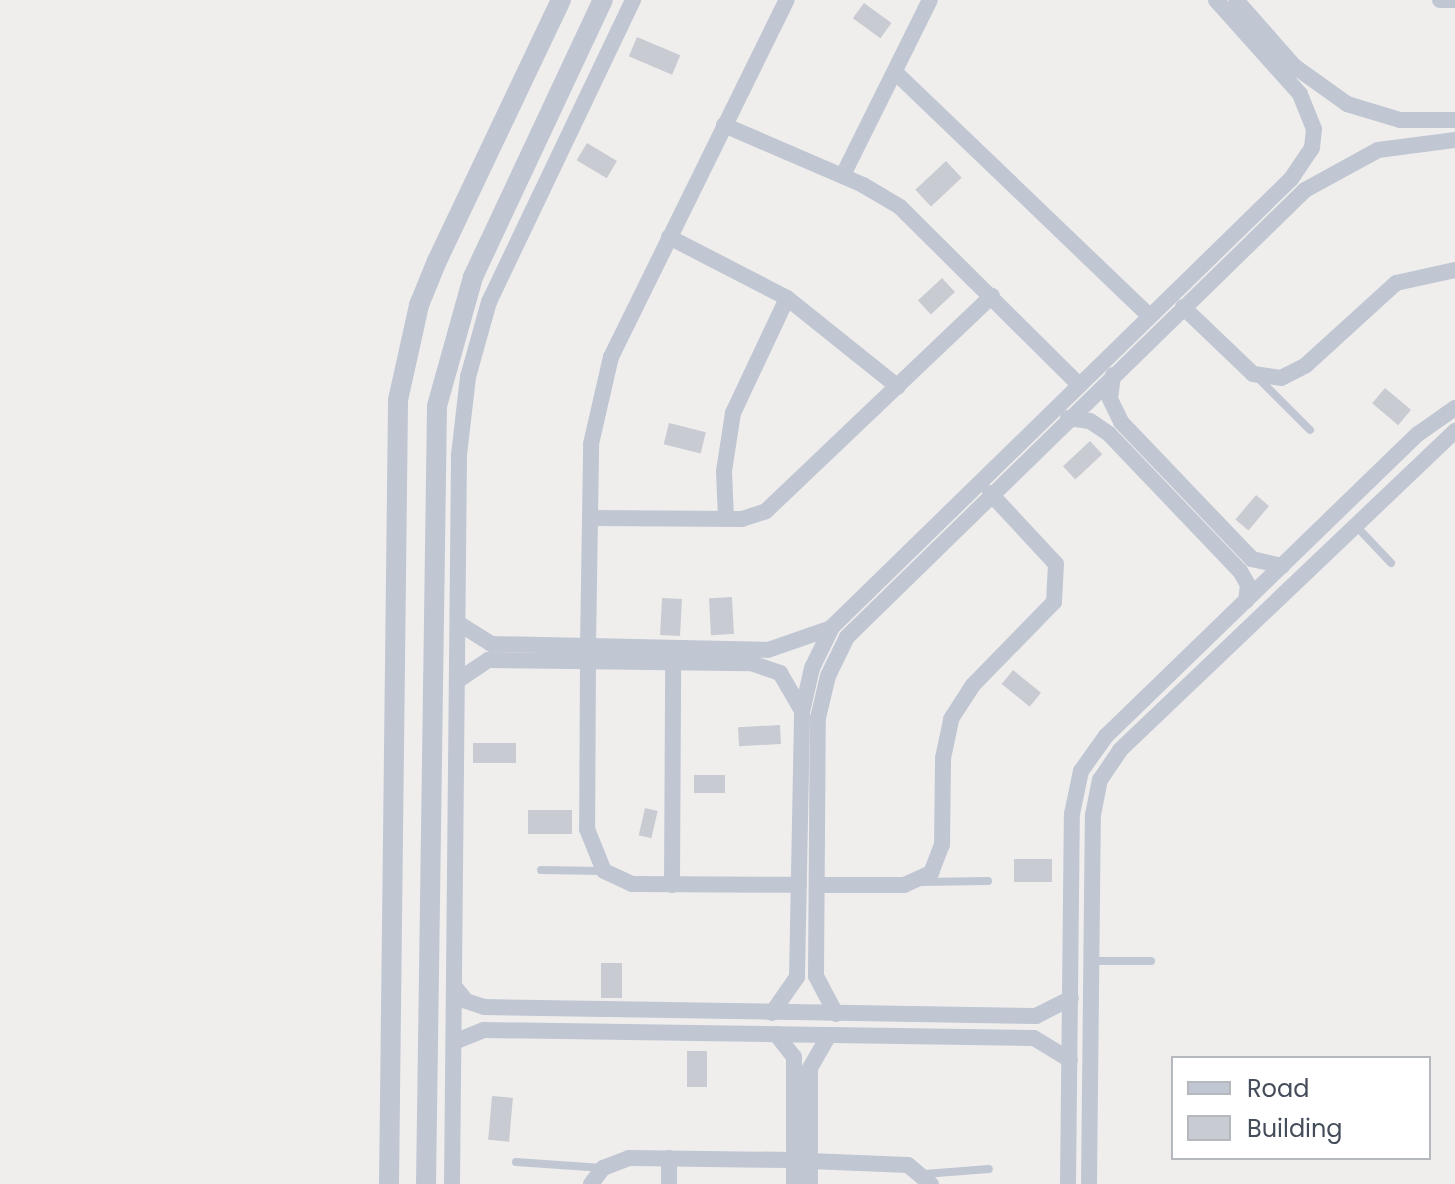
<!DOCTYPE html>
<style>
body{margin:0}
#map{position:relative;width:1455px;height:1184px;overflow:hidden;background:#f0eeed;font-family:Poppins,sans-serif}
div>[style]{position:absolute}
[style*='--x']{left:calc(var(--x)*1px);top:calc(var(--y)*1px);width:calc(var(--w)*1px);rotate:calc(var(--a)*1deg)}
.building>*{inset:0;background:#c9cbd3;transform-origin:0 0}
.service>*{height:8px;margin:-4px;padding:0 4px;transform-origin:4px;border-radius:4px;background:#c0c7d3}
.minor>*{height:16px;margin:-8px;padding:0 8px;transform-origin:8px;border-radius:8px;background:#c0c7d3}
.tertiary>*{height:20px;margin:-10px;padding:0 10px;transform-origin:10px;border-radius:10px;background:#c0c7d3}
span{translate:-50% -50%;white-space:nowrap;text-align:center;line-height:1.15;-webkit-text-stroke:6px #fff;paint-order:stroke}
.legend{position:absolute;left:1171px;top:1056px;width:260px;height:104px;box-sizing:border-box;background:#fff;border:2px solid #b5b8bd;margin:0;padding:10px 14px;list-style:none;font-size:24px;color:#454d5b}
.legend li{display:flex;align-items:center;gap:16px;height:40px}
.legend b{width:40px;border:2px solid #b5b8bd}
</style>
<div id="map">
<div class="building">
<i style="left:864px;top:3px;width:34px;height:19px;rotate:36deg"></i>
<i style="left:637px;top:37px;width:47px;height:21px;rotate:23deg"></i>
<i style="left:587px;top:143px;width:35px;height:20px;rotate:31deg"></i>
<i style="left:946px;top:161px;width:23px;height:42px;rotate:47deg"></i>
<i style="left:942px;top:278px;width:19px;height:33px;rotate:47deg"></i>
<i style="left:1385px;top:388px;width:34px;height:20px;rotate:40deg"></i>
<i style="left:669px;top:423px;width:38px;height:22px;rotate:14deg"></i>
<i style="left:1090px;top:441px;width:18px;height:37px;rotate:47deg"></i>
<i style="left:1256px;top:495px;width:17px;height:32px;rotate:40deg"></i>
<i style="left:732px;top:597px;width:37px;height:23px;rotate:87deg"></i>
<i style="left:662px;top:598px;width:20px;height:37px;rotate:3deg"></i>
<i style="left:1013px;top:670px;width:36px;height:18px;rotate:39deg"></i>
<i style="left:780px;top:725px;width:19px;height:42px;rotate:87deg"></i>
<i style="left:473px;top:743px;width:43px;height:20px"></i>
<i style="left:725px;top:775px;width:18px;height:31px;rotate:90deg"></i>
<i style="left:645px;top:808px;width:13px;height:28px;rotate:13deg"></i>
<i style="left:528px;top:810px;width:44px;height:24px"></i>
<i style="left:1014px;top:859px;width:38px;height:23px"></i>
<i style="left:601px;top:963px;width:21px;height:35px"></i>
<i style="left:687px;top:1051px;width:20px;height:36px"></i>
<i style="left:492px;top:1096px;width:21px;height:44px;rotate:5deg"></i>
</div>
<div class="service">
<i style="--x:1257;--y:377;--w:75;--a:45"></i>
<i style="--x:1356;--y:526;--w:51;--a:46.6"></i>
<i style="--x:541;--y:870;--w:63;--a:0.9"></i>
<i style="--x:921;--y:882;--w:67;--a:-0.9"></i>
<i style="--x:1092;--y:961;--w:59;--a:0"></i>
<i style="--x:516;--y:1162;--w:87;--a:3.9"></i>
<i style="--x:924;--y:1174;--w:65;--a:-4.4"></i>
</div>
<div class="minor">
<i style="--x:1236;--y:0;--w:88;--a:48.7"></i>
<i style="--x:1294;--y:66;--w:65;--a:35.6"></i>
<i style="--x:1347;--y:104;--w:55;--a:16.8"></i>
<i style="--x:1400;--y:120;--w:55;--a:0"></i>
<i style="--x:1440;--y:0;--w:15;--a:0"></i>
<i style="--x:895;--y:72;--w:352;--a:43.8"></i>
<i style="--x:724;--y:125;--w:151;--a:23.3"></i>
<i style="--x:863;--y:185;--w:43;--a:30.7"></i>
<i style="--x:900;--y:207;--w:251;--a:44.8"></i>
<i style="--x:843;--y:175;--w:195;--a:-63.6"></i>
<i style="--x:669;--y:237;--w:133;--a:27.3"></i>
<i style="--x:787;--y:298;--w:142;--a:38.7"></i>
<i style="--x:1183;--y:307;--w:97;--a:43.7"></i>
<i style="--x:1253;--y:374;--w:28;--a:8"></i>
<i style="--x:1281;--y:378;--w:28;--a:-27"></i>
<i style="--x:1306;--y:365;--w:122;--a:-42.3"></i>
<i style="--x:1396;--y:283;--w:60;--a:-12.4"></i>
<i style="--x:1113;--y:375;--w:24;--a:97"></i>
<i style="--x:1110;--y:399;--w:25;--a:64"></i>
<i style="--x:1121;--y:422;--w:190;--a:46.3"></i>
<i style="--x:1252;--y:559;--w:31;--a:13"></i>
<i style="--x:1068;--y:418;--w:22;--a:8"></i>
<i style="--x:1090;--y:421;--w:23;--a:34"></i>
<i style="--x:1109;--y:434;--w:190;--a:46.3"></i>
<i style="--x:1240;--y:571;--w:16;--a:60"></i>
<i style="--x:1248;--y:585;--w:16;--a:97"></i>
<i style="--x:590;--y:518;--w:152;--a:0.4"></i>
<i style="--x:742;--y:519;--w:25;--a:-18"></i>
<i style="--x:766;--y:511;--w:312;--a:-43.6"></i>
<i style="--x:726;--y:519;--w:48;--a:-92.4"></i>
<i style="--x:724;--y:471;--w:59;--a:-81.2"></i>
<i style="--x:733;--y:413;--w:127;--a:-64.8"></i>
<i style="--x:458;--y:623;--w:39;--a:32"></i>
<i style="--x:491;--y:644;--w:277;--a:1.2"></i>
<i style="--x:768;--y:650;--w:67;--a:-19.2"></i>
<i style="--x:588;--y:646;--w:202;--a:-89.1"></i>
<i style="--x:591;--y:444;--w:89;--a:-77.1"></i>
<i style="--x:611;--y:357;--w:398;--a:-63.8"></i>
<i style="--x:588;--y:660;--w:169;--a:90.3"></i>
<i style="--x:587;--y:829;--w:45;--a:68"></i>
<i style="--x:604;--y:871;--w:31;--a:25"></i>
<i style="--x:632;--y:884;--w:167;--a:0.3"></i>
<i style="--x:457;--y:681;--w:37;--a:-34"></i>
<i style="--x:488;--y:660;--w:263;--a:0.7"></i>
<i style="--x:751;--y:663;--w:31;--a:19"></i>
<i style="--x:780;--y:673;--w:42;--a:59.7"></i>
<i style="--x:672;--y:885;--w:223;--a:-89.7"></i>
<i style="--x:818;--y:885;--w:86;--a:0"></i>
<i style="--x:904;--y:885;--w:30;--a:-24"></i>
<i style="--x:931;--y:873;--w:30;--a:-69"></i>
<i style="--x:942;--y:845;--w:87;--a:-89.3"></i>
<i style="--x:943;--y:758;--w:40;--a:-78"></i>
<i style="--x:951;--y:719;--w:40;--a:-57.1"></i>
<i style="--x:973;--y:685;--w:116;--a:-45.7"></i>
<i style="--x:1054;--y:602;--w:38;--a:-87"></i>
<i style="--x:1056;--y:564;--w:97;--a:-132.9"></i>
<i style="--x:454;--y:986;--w:19;--a:51"></i>
<i style="--x:466;--y:1001;--w:19;--a:18"></i>
<i style="--x:484;--y:1007;--w:552;--a:0.93"></i>
<i style="--x:1036;--y:1016;--w:39;--a:-27"></i>
<i style="--x:772;--y:1013;--w:44;--a:-55.2"></i>
<i style="--x:797;--y:977;--w:265;--a:-88.9"></i>
<i style="--x:802;--y:712;--w:45;--a:-77.2"></i>
<i style="--x:812;--y:668;--w:46;--a:-64"></i>
<i style="--x:832;--y:627;--w:641;--a:-44.31"></i>
<i style="--x:1291;--y:179;--w:37;--a:-56"></i>
<i style="--x:1312;--y:148;--w:19;--a:-84"></i>
<i style="--x:1314;--y:129;--w:38;--a:-112"></i>
<i style="--x:1300;--y:94;--w:126;--a:-131.8"></i>
<i style="--x:836;--y:1014;--w:43;--a:-117.8"></i>
<i style="--x:816;--y:976;--w:258;--a:-89.6"></i>
<i style="--x:818;--y:718;--w:43;--a:-76.6"></i>
<i style="--x:828;--y:676;--w:43;--a:-64"></i>
<i style="--x:847;--y:637;--w:640;--a:-44.3"></i>
<i style="--x:1305;--y:190;--w:83;--a:-28.7"></i>
<i style="--x:1378;--y:150;--w:78;--a:-7.4"></i>
<i style="--x:776;--y:1034;--w:29;--a:52"></i>
<i style="--x:794;--y:1057;--w:127;--a:90"></i>
<i style="--x:454;--y:1042;--w:32;--a:-22"></i>
<i style="--x:484;--y:1030;--w:550;--a:0.83"></i>
<i style="--x:1034;--y:1038;--w:42;--a:31.4"></i>
<i style="--x:810;--y:1161;--w:98;--a:2.3"></i>
<i style="--x:908;--y:1165;--w:30;--a:40"></i>
<i style="--x:452;--y:1184;--w:729;--a:-89.45"></i>
<i style="--x:459;--y:455;--w:79;--a:-83.4"></i>
<i style="--x:468;--y:377;--w:78;--a:-74.4"></i>
<i style="--x:489;--y:302;--w:335;--a:-64.5"></i>
<i style="--x:591;--y:1184;--w:20;--a:-53"></i>
<i style="--x:603;--y:1168;--w:28;--a:-21"></i>
<i style="--x:629;--y:1158;--w:165;--a:0.7"></i>
<i style="--x:669;--y:1184;--w:26;--a:-90"></i>
<i style="--x:810;--y:1184;--w:116;--a:-90"></i>
<i style="--x:810;--y:1068;--w:38;--a:-60"></i>
<i style="--x:1068;--y:1184;--w:370;--a:-89.4"></i>
<i style="--x:1072;--y:814;--w:44;--a:-78.2"></i>
<i style="--x:1081;--y:771;--w:43;--a:-54.5"></i>
<i style="--x:1106;--y:736;--w:434;--a:-44.1"></i>
<i style="--x:1418;--y:434;--w:45;--a:-35.1"></i>
<i style="--x:1089;--y:1184;--w:369;--a:-89.4"></i>
<i style="--x:1093;--y:815;--w:36;--a:-79"></i>
<i style="--x:1100;--y:780;--w:36;--a:-56"></i>
<i style="--x:1120;--y:750;--w:463;--a:-43.6"></i>
</div>
<div class="tertiary">
<i style="--x:389;--y:1184;--w:784;--a:-89.34"></i>
<i style="--x:398;--y:400;--w:97;--a:-77.5"></i>
<i style="--x:419;--y:305;--w:48;--a:-67.8"></i>
<i style="--x:437;--y:261;--w:289;--a:-64.6"></i>
<i style="--x:426;--y:1184;--w:778;--a:-89.19"></i>
<i style="--x:437;--y:406;--w:134;--a:-74.4"></i>
<i style="--x:473;--y:277;--w:306;--a:-64.9"></i>
</div>
<ul class="legend">
<li><b style="height:10px;background:#c0c7d3"></b>Road</li>
<li><b style="height:22px;background:#c9cbd3"></b>Building</li>
</ul>
</div>
